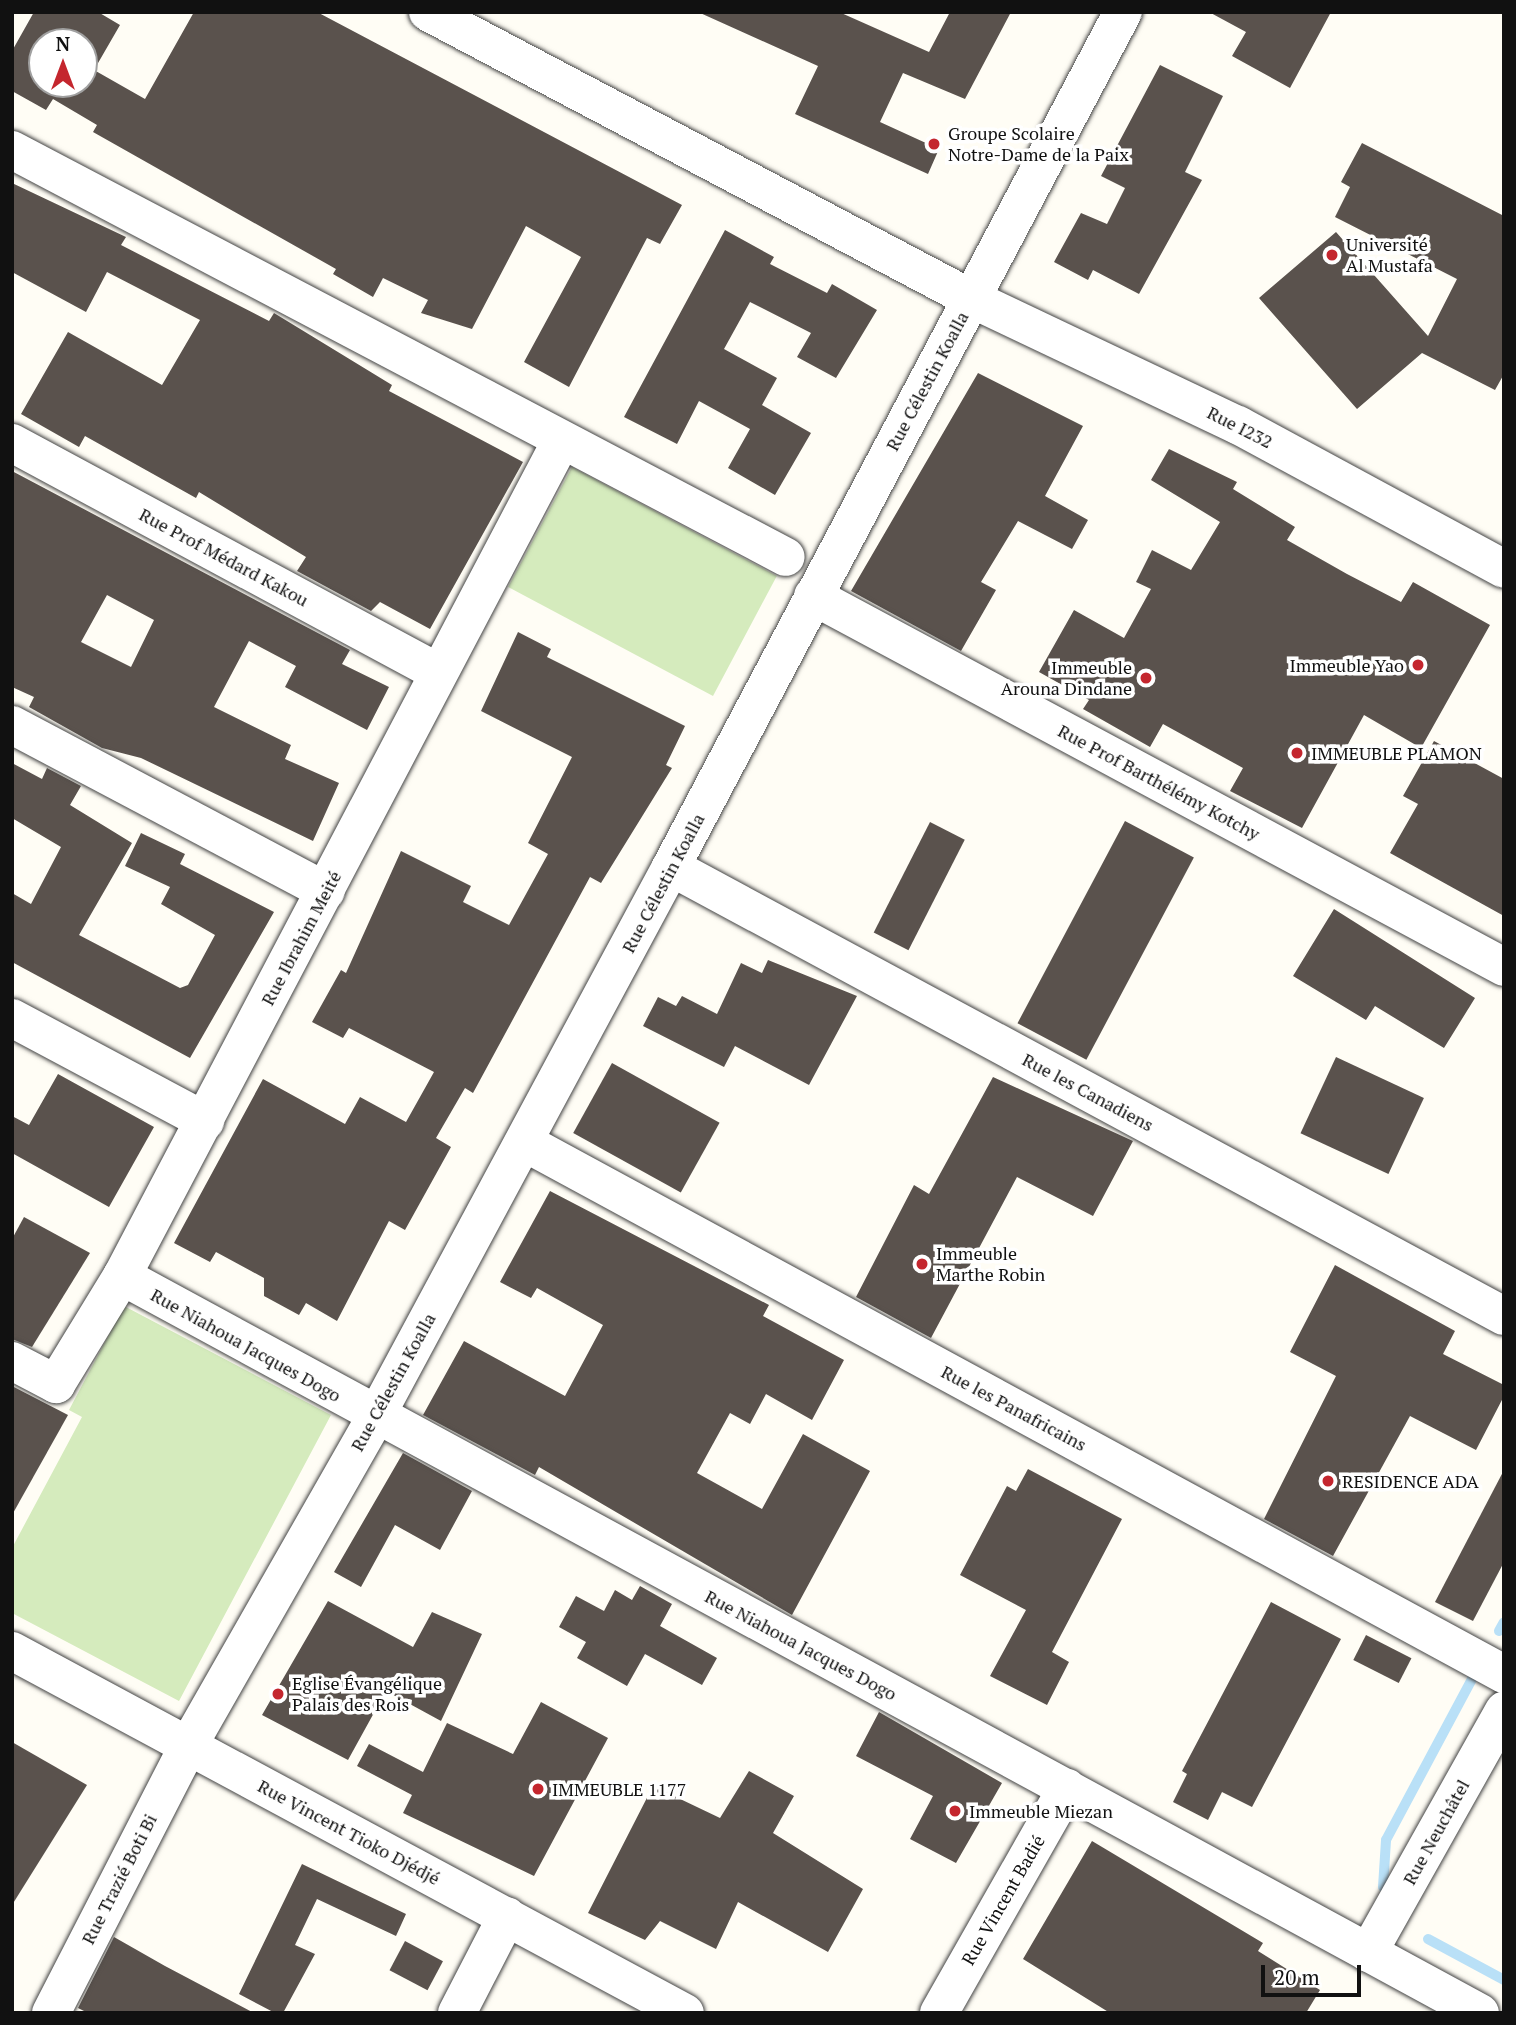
<!DOCTYPE html>
<meta charset="utf-8">
<style>
body{margin:0}
#map{position:relative;width:1516px;height:2025px;overflow:hidden;background:#fffdf5;font-family:"PT Serif",serif}
div>[style]{position:absolute}
[style*='--x']{left:calc(var(--x)*1px);top:calc(var(--y)*1px);width:calc(var(--w)*1px);rotate:calc(var(--a)*1deg)}
.green>*{inset:0;background:#d5ebbd;transform-origin:0 0}
.stream>*{height:10px;margin:-5px;padding:0 5px;transform-origin:5px;border-radius:5px;background:#b9e0f7}
.building>*{inset:0;background:#5a524d;transform-origin:0 0}
.roads{filter:drop-shadow(0 0 2px #444) drop-shadow(0 0 2px #444)}
.minor>*{height:38px;margin:-19px;padding:0 19px;transform-origin:19px;border-radius:19px;background:#fff}
.dots>*{width:19px;height:19px;translate:-50% -50%;box-sizing:border-box;border:4px solid #fff;border-radius:50%}
span{translate:-50% -50%;white-space:nowrap;text-align:center;line-height:1.15;-webkit-text-stroke:7px #fff;paint-order:stroke}
.poi-label{font-size:18px;color:#111}
.left{translate:0 -50%;text-align:left}
.right{translate:-100% -50%;text-align:right}
.street-label{font-size:18px;color:#111}
.frame{position:absolute;inset:0;border:14px solid #111;pointer-events:none}
.north{position:absolute;left:28px;top:28px;width:70px;height:70px;box-sizing:border-box;background:#fff;border:2px solid #a0a0a0;border-radius:50%;rotate:0deg;font-size:19px;font-weight:700;line-height:28px;text-align:center;color:#111}
.north::after{content:'';display:block;margin:auto;width:24px;height:32px;background:#c4262e;clip-path:polygon(50% 0,100% 100%,50% 72%,0 100%)}
.scale{position:absolute;left:1261px;top:1965px;width:100px;height:32px;box-sizing:border-box;border:4px solid #111;border-top:0;padding-left:9px;font-size:21px;line-height:24px;white-space:nowrap;color:#111;-webkit-text-stroke:5px #fff;paint-order:stroke}
</style>
<div id="map">
<div class="green">
<i style="left:572px;top:467px;width:232px;height:136px;rotate:28deg"></i>
<i style="clip-path:polygon(124px 1306px,331px 1415px,179px 1701px,12px 1613px,12px 1548px,82px 1417px,69px 1410px)"></i>
</div>
<div class="stream">
<i style="--x:1499;--y:1631;--w:10;--a:-61"></i>
<i style="--x:1383;--y:1887;--w:47;--a:-86.3"></i>
<i style="--x:1386;--y:1840;--w:189;--a:-61.9"></i>
<i style="--x:1428;--y:1939;--w:86;--a:28.3"></i>
</div>
<div class="building">
<i style="clip-path:polygon(evenodd,34px 12px,98px 12px,120px 25px,94px 70px,145px 99px,194px 12px,317px 12px,682px 205px,660px 244px,647px 238px,569px 387px,524px 362px,581px 257px,526px 226px,472px 329px,421px 313px,428px 300px,383px 278px,373px 297px,333px 274px,336px 269px,93px 132px,97px 125px,53px 99px,46px 110px,12px 91px,12px 51px,34px 12px,42px 42px,84px 42px,84px 84px,42px 84px,42px 42px)"></i>
<i style="clip-path:polygon(698px 12px,839px 12px,929px 52px,950px 12px,1011px 12px,965px 99px,903px 73px,880px 122px,939px 149px,928px 174px,795px 114px,818px 66px)"></i>
<i style="clip-path:polygon(1209px 12px,1331px 12px,1290px 88px,1232px 56px,1246px 32px)"></i>
<i style="clip-path:polygon(1160px 65px,1223px 96px,1185px 172px,1202px 180px,1139px 294px,1093px 270px,1088px 280px,1054px 262px,1081px 213px,1107px 224px,1125px 188px,1101px 176px)"></i>
<i style="clip-path:polygon(1362px 143px,1504px 216px,1504px 374px,1495px 390px,1422px 353px,1357px 409px,1259px 298px,1336px 232px,1428px 336px,1457px 279px,1335px 217px,1350px 187px,1341px 182px)"></i>
<i style="clip-path:polygon(12px 183px,126px 237px,121px 245px,269px 321px,274px 313px,392px 385px,389px 391px,523px 462px,430px 629px,380px 602px,371px 611px,297px 571px,306px 557px,199px 492px,196px 498px,85px 436px,79px 447px,21px 414px,68px 332px,162px 385px,200px 320px,107px 272px,86px 312px,12px 272px)"></i>
<i style="clip-path:polygon(725px 230px,774px 257px,770px 264px,827px 293px,832px 284px,877px 310px,836px 378px,797px 357px,811px 333px,750px 302px,724px 349px,777px 378px,762px 405px,811px 433px,775px 495px,728px 468px,750px 429px,699px 401px,677px 444px,624px 417px)"></i>
<i style="clip-path:polygon(978px 373px,1083px 426px,1045px 496px,1088px 520px,1072px 549px,1018px 521px,981px 582px,996px 590px,961px 651px,851px 591px)"></i>
<i style="clip-path:polygon(1169px 449px,1237px 482px,1233px 489px,1295px 527px,1287px 540px,1347px 574px,1401px 602px,1413px 582px,1490px 625px,1421px 748px,1364px 715px,1302px 828px,1230px 791px,1243px 768px,1163px 724px,1150px 747px,1083px 709px,1089px 700px,1039px 672px,1074px 610px,1124px 638px,1151px 589px,1136px 582px,1152px 550px,1191px 570px,1220px 522px,1151px 480px)"></i>
<i style="clip-path:polygon(evenodd,12px 471px,350px 650px,342px 664px,389px 687px,367px 730px,285px 687px,296px 666px,249px 641px,214px 707px,291px 745px,285px 759px,339px 783px,313px 841px,141px 758px,102px 748px,29px 707px,34px 697px,12px 687px,12px 471px,107px 595px,154px 620px,131px 667px,81px 642px,107px 595px)"></i>
<i style="clip-path:polygon(518px 632px,551px 649px,547px 657px,685px 726px,666px 765px,672px 768px,601px 883px,590px 877px,473px 1093px,465px 1088px,436px 1138px,451px 1147px,405px 1230px,389px 1221px,337px 1321px,306px 1303px,299px 1315px,264px 1296px,264px 1278px,216px 1252px,210px 1262px,174px 1243px,263px 1079px,345px 1124px,360px 1097px,406px 1122px,434px 1072px,349px 1028px,343px 1038px,312px 1022px,341px 970px,346px 973px,401px 851px,471px 886px,463px 902px,509px 925px,548px 854px,528px 843px,572px 757px,481px 711px)"></i>
<i style="clip-path:polygon(1434px 741px,1504px 779px,1504px 916px,1390px 853px,1418px 804px,1403px 796px)"></i>
<i style="clip-path:polygon(12px 763px,42px 779px,47px 768px,81px 786px,70px 805px,132px 843px,79px 935px,180px 988px,188px 985px,215px 935px,161px 904px,170px 887px,125px 866px,141px 833px,185px 854px,180px 864px,274px 912px,190px 1058px,12px 962px,12px 893px,31px 904px,61px 847px,12px 818px)"></i>
<i style="left:1125px;top:821px;width:78px;height:229px;rotate:28deg"></i>
<i style="left:930px;top:822px;width:39px;height:124px;rotate:27deg"></i>
<i style="clip-path:polygon(1334px 909px,1475px 998px,1444px 1048px,1375px 1006px,1366px 1020px,1293px 976px)"></i>
<i style="clip-path:polygon(768px 960px,857px 996px,809px 1085px,735px 1046px,724px 1067px,643px 1026px,658px 997px,676px 1006px,682px 996px,717px 1014px,741px 963px,762px 973px)"></i>
<i style="left:1336px;top:1057px;width:97px;height:84px;rotate:25deg"></i>
<i style="left:612px;top:1063px;width:123px;height:80px;rotate:29deg"></i>
<i style="clip-path:polygon(58px 1074px,154px 1127px,109px 1207px,12px 1153px,12px 1116px,29px 1125px)"></i>
<i style="clip-path:polygon(993px 1077px,1133px 1141px,1093px 1216px,1017px 1177px,931px 1338px,856px 1297px,914px 1185px,929px 1194px)"></i>
<i style="clip-path:polygon(550px 1191px,769px 1305px,763px 1316px,844px 1360px,812px 1420px,766px 1394px,750px 1424px,730px 1413px,697px 1473px,762px 1509px,803px 1434px,870px 1471px,792px 1615px,539px 1467px,535px 1475px,423px 1415px,464px 1341px,565px 1396px,603px 1325px,537px 1288px,531px 1298px,500px 1282px)"></i>
<i style="clip-path:polygon(24px 1217px,90px 1253px,32px 1347px,12px 1339px,12px 1239px)"></i>
<i style="clip-path:polygon(1335px 1265px,1455px 1331px,1443px 1354px,1504px 1385px,1504px 1396px,1476px 1450px,1410px 1416px,1333px 1556px,1264px 1519px,1336px 1376px,1290px 1352px)"></i>
<i style="clip-path:polygon(12px 1386px,68px 1415px,12px 1515px)"></i>
<i style="clip-path:polygon(403px 1453px,472px 1491px,440px 1550px,395px 1525px,361px 1587px,334px 1572px)"></i>
<i style="clip-path:polygon(1028px 1469px,1122px 1519px,1052px 1652px,1069px 1662px,1047px 1705px,990px 1676px,1026px 1610px,960px 1575px,1007px 1486px,1016px 1491px)"></i>
<i style="clip-path:polygon(1504px 1470px,1504px 1562px,1473px 1621px,1435px 1602px)"></i>
<i style="clip-path:polygon(640px 1586px,672px 1604px,660px 1626px,717px 1658px,702px 1685px,645px 1654px,627px 1686px,577px 1658px,586px 1642px,559px 1627px,576px 1596px,604px 1611px,615px 1590px,632px 1600px)"></i>
<i style="clip-path:polygon(328px 1601px,413px 1647px,432px 1612px,482px 1634px,441px 1721px,386px 1691px,348px 1760px,262px 1715px)"></i>
<i style="clip-path:polygon(1271px 1602px,1341px 1639px,1252px 1807px,1222px 1792px,1208px 1820px,1173px 1802px,1187px 1774px,1182px 1771px)"></i>
<i style="left:1366px;top:1635px;width:51px;height:28px;rotate:27deg"></i>
<i style="clip-path:polygon(541px 1702px,608px 1738px,534px 1876px,403px 1813px,412px 1795px,357px 1766px,369px 1744px,423px 1772px,447px 1723px,513px 1754px)"></i>
<i style="clip-path:polygon(879px 1712px,1002px 1783px,956px 1863px,910px 1839px,933px 1796px,856px 1756px)"></i>
<i style="clip-path:polygon(12px 1742px,87px 1785px,12px 1905px)"></i>
<i style="clip-path:polygon(749px 1771px,794px 1796px,773px 1833px,863px 1889px,828px 1952px,738px 1902px,716px 1949px,660px 1921px,645px 1940px,588px 1913px,653px 1786px,720px 1818px)"></i>
<i style="clip-path:polygon(1092px 1841px,1263px 1943px,1258px 1951px,1320px 1990px,1306px 2013px,1110px 2013px,1023px 1959px)"></i>
<i style="clip-path:polygon(302px 1864px,406px 1914px,396px 1936px,317px 1899px,295px 1945px,315px 1954px,283px 2013px,275px 2013px,239px 1994px)"></i>
<i style="clip-path:polygon(114px 1937px,165px 1966px,254px 2013px,88px 2013px,78px 2008px)"></i>
<i style="left:405px;top:1941px;width:43px;height:33px;rotate:28deg"></i>
</div>
<div class="roads">
<div class="minor">
<i style="--x:428;--y:12;--w:613;--a:27.82"></i>
<i style="--x:970;--y:298;--w:297;--a:25.4"></i>
<i style="--x:1238;--y:425;--w:302;--a:28.4"></i>
<i style="--x:12;--y:150;--w:874;--a:27.74"></i>
<i style="--x:12;--y:443;--w:481;--a:28.3"></i>
<i style="--x:813;--y:596;--w:784;--a:28.23"></i>
<i style="--x:12;--y:725;--w:355;--a:27.9"></i>
<i style="--x:671;--y:867;--w:946;--a:28.33"></i>
<i style="--x:12;--y:1018;--w:219;--a:28.1"></i>
<i style="--x:524;--y:1142;--w:1115;--a:28.5"></i>
<i style="--x:122;--y:1276;--w:1545;--a:28.49"></i>
<i style="--x:12;--y:1361;--w:50;--a:27.6"></i>
<i style="--x:56;--y:1384;--w:127;--a:-58.6"></i>
<i style="--x:122;--y:1276;--w:941;--a:-62.26"></i>
<i style="--x:12;--y:1651;--w:764;--a:28.28"></i>
<i style="--x:1368;--y:1953;--w:278;--a:-60.7"></i>
<i style="--x:51;--y:2013;--w:300;--a:-62.8"></i>
<i style="--x:188;--y:1746;--w:380;--a:-60.3"></i>
<i style="--x:376;--y:1416;--w:623;--a:-61.75"></i>
<i style="--x:671;--y:867;--w:967;--a:-62.14"></i>
<i style="--x:457;--y:2013;--w:109;--a:-62.7"></i>
<i style="--x:939;--y:2013;--w:259;--a:-60.4"></i>
</div>
</div>
<div class="dots">
<i style="left:934px;top:144px;background:#c4262e"></i>
<i style="left:1332px;top:255px;background:#c4262e"></i>
<i style="left:1418px;top:665px;background:#c4262e"></i>
<i style="left:1146px;top:678px;background:#c4262e"></i>
<i style="left:1297px;top:753px;background:#c4262e"></i>
<i style="left:922px;top:1264px;background:#c4262e"></i>
<i style="left:1328px;top:1481px;background:#c4262e"></i>
<i style="left:278px;top:1694px;background:#c4262e"></i>
<i style="left:538px;top:1789px;background:#c4262e"></i>
<i style="left:955px;top:1811px;background:#c4262e"></i>
</div>
<div class="poi-label">
<span class="left" style="left:948px;top:144px">Groupe Scolaire<br>Notre-Dame de la Paix</span>
<span class="left" style="left:1346px;top:255px">Université<br>Al Mustafa</span>
<span class="right" style="left:1404px;top:665px">Immeuble Yao</span>
<span class="right" style="left:1132px;top:678px">Immeuble<br>Arouna Dindane</span>
<span class="left" style="left:1311px;top:753px">IMMEUBLE PLAMON</span>
<span class="left" style="left:936px;top:1264px">Immeuble<br>Marthe Robin</span>
<span class="left" style="left:1342px;top:1481px">RESIDENCE ADA</span>
<span class="left" style="left:292px;top:1694px">Eglise Évangélique<br>Palais des Rois</span>
<span class="left" style="left:552px;top:1789px">IMMEUBLE 1177</span>
<span class="left" style="left:969px;top:1811px">Immeuble Miezan</span>
</div>
<div class="street-label">
<span style="left:927px;top:381px;rotate:-62deg">Rue Célestin Koalla</span>
<span style="left:1240px;top:427px;rotate:27deg">Rue I232</span>
<span style="left:224px;top:557px;rotate:28deg">Rue Prof Médard Kakou</span>
<span style="left:1159px;top:782px;rotate:28deg">Rue Prof Barthélémy Kotchy</span>
<span style="left:663px;top:883px;rotate:-62deg">Rue Célestin Koalla</span>
<span style="left:301px;top:938px;rotate:-62deg">Rue Ibrahim Meité</span>
<span style="left:1088px;top:1092px;rotate:28deg">Rue les Canadiens</span>
<span style="left:246px;top:1345px;rotate:29deg">Rue Niahoua Jacques Dogo</span>
<span style="left:393px;top:1382px;rotate:-61deg">Rue Célestin Koalla</span>
<span style="left:1014px;top:1408px;rotate:28deg">Rue les Panafricains</span>
<span style="left:801px;top:1645px;rotate:28deg">Rue Niahoua Jacques Dogo</span>
<span style="left:349px;top:1832px;rotate:28deg">Rue Vincent Tioko Djédjé</span>
<span style="left:1436px;top:1832px;rotate:-61deg">Rue Neuchâtel</span>
<span style="left:119px;top:1879px;rotate:-63deg">Rue Trazié Boti Bi</span>
<span style="left:1003px;top:1900px;rotate:-60deg">Rue Vincent Badié</span>
</div>
<div class="frame"></div>
<div class="north">N</div>
<div class="scale">20 m</div>
</div>
